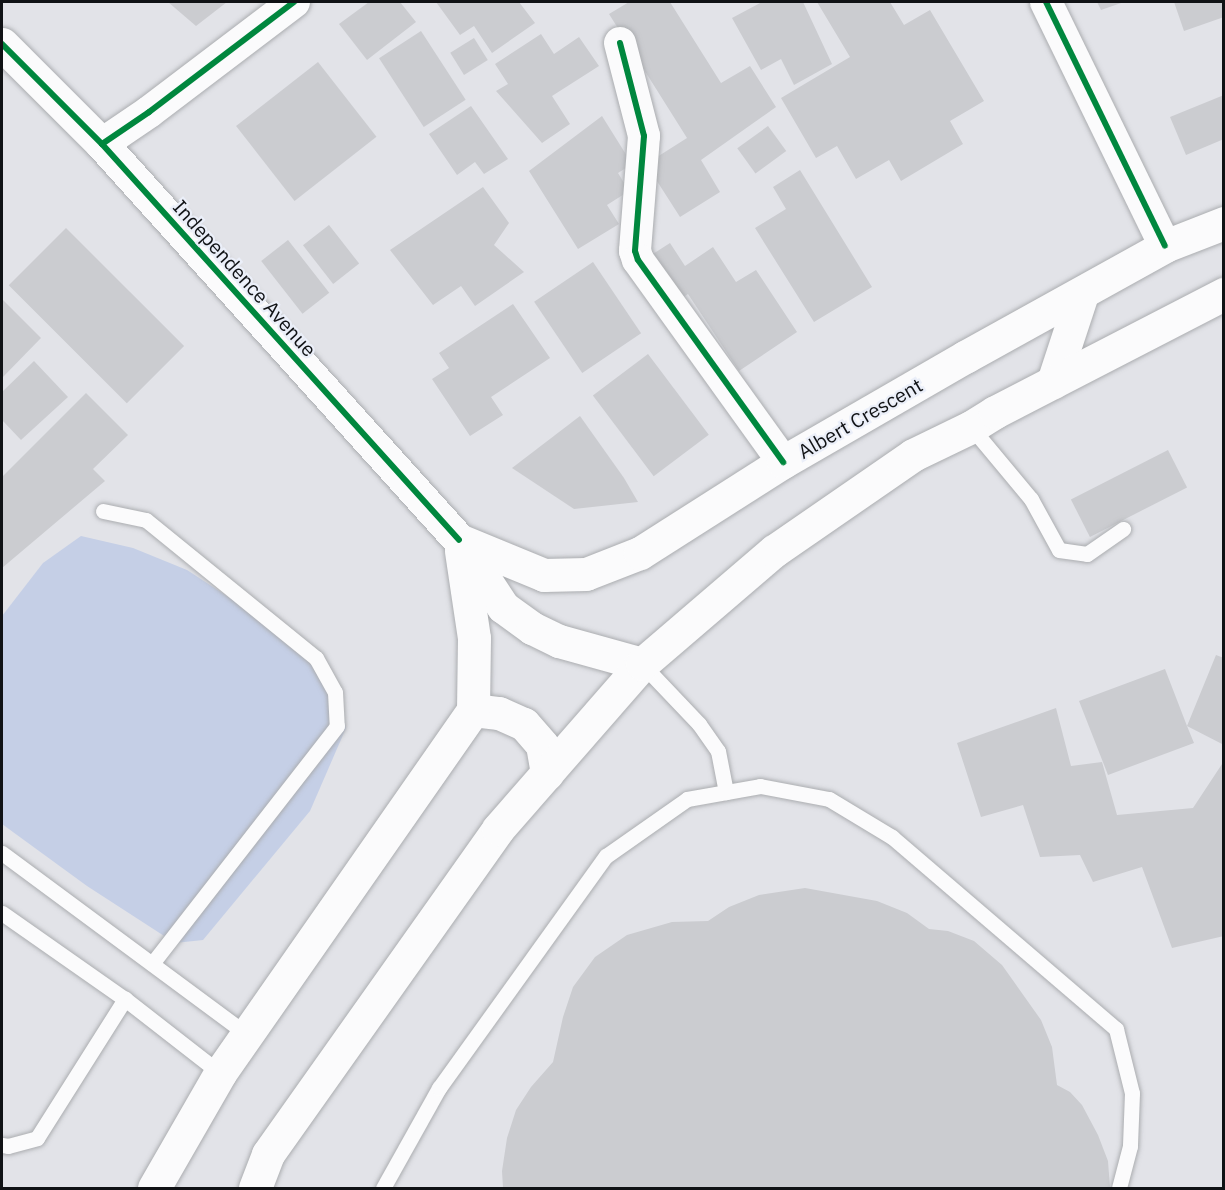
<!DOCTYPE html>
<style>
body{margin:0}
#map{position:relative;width:1225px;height:1190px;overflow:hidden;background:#e2e3e8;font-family:"IBM Plex Sans",sans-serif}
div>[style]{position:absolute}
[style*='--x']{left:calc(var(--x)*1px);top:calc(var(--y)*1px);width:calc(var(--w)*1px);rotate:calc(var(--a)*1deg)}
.green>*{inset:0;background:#c5cfe6}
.building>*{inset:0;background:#cbccd0;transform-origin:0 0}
.roads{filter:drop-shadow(0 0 2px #abadb0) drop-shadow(0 0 2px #abadb0)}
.lane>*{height:15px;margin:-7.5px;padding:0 7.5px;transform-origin:7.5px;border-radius:7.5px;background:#fbfbfc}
.street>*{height:32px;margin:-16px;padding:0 16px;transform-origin:16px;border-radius:16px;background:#fbfbfc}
.primary>*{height:33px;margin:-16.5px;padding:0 16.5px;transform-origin:16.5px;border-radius:16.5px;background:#fbfbfc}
.cycleway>*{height:6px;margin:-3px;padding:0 3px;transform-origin:3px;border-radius:3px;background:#00873e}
span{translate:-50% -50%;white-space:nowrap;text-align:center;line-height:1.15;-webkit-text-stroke:4.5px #ebeff9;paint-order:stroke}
.street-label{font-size:20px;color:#101215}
.frame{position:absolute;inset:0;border:3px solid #101215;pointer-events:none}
</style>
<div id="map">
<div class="green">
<i style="clip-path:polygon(81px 536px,133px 548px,187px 570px,290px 637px,338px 693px,346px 728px,310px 811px,203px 940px,175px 943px,87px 886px,2px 824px,2px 616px,43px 563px)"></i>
</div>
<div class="building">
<i style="clip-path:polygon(168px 2px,227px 2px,196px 26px)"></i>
<i style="clip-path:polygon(369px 2px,400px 2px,416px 22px,367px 60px,339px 24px)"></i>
<i style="clip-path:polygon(436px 2px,519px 2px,535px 23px,492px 53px,474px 26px,460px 35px)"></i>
<i style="clip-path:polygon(629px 2px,670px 2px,721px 83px,750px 66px,776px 107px,701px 160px,720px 192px,680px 217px,646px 164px,687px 138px,609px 14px)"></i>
<i style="clip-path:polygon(762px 2px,803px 2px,832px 64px,794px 85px,781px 59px,761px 70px,732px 18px)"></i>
<i style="clip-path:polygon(817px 2px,890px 2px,904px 25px,930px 10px,984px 101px,950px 121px,963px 144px,901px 181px,889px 160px,856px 179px,837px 146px,816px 158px,781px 98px,850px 57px)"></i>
<i style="clip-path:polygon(1097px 2px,1124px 2px,1101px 10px)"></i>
<i style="clip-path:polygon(1174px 2px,1224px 2px,1224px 17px,1184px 31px)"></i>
<i style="left:421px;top:31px;width:82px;height:50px;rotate:57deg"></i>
<i style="clip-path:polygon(541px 34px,554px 54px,579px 37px,599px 66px,552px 96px,570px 124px,542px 143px,496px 91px,508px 84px,495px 64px)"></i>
<i style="left:474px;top:38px;width:26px;height:28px;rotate:58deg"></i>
<i style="left:318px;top:62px;width:95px;height:104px;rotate:52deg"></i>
<i style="clip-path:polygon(1224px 95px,1224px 139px,1186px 155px,1170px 117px)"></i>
<i style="clip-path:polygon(471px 106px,508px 159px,484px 174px,475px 162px,457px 175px,429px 134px)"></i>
<i style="clip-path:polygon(602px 116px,632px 164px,618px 173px,629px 191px,607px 205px,619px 224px,578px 249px,529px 171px)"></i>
<i style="left:768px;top:126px;width:31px;height:38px;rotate:54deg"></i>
<i style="clip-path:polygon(800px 170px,872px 287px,814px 322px,755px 228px,786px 209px,773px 187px)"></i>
<i style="clip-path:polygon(483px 187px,509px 223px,494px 245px,524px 272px,475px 306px,461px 286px,433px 305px,390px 250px)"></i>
<i style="left:329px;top:225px;width:49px;height:33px;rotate:52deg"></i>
<i style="left:66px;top:228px;width:167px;height:81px;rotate:45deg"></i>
<i style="left:288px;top:240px;width:67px;height:34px;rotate:52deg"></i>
<i style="clip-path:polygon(670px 243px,685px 266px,713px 247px,736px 282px,756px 270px,797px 332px,739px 371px,688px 294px,671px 305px,642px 261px)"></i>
<i style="left:593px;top:262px;width:86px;height:71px;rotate:56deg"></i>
<i style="clip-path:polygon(2px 299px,41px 338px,2px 378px)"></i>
<i style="clip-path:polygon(513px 304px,550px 358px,491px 397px,503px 415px,470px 436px,432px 379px,449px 368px,439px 353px)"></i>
<i style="left:648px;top:354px;width:101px;height:69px;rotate:53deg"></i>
<i style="clip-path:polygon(34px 361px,68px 397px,21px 440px,2px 420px,2px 392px)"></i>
<i style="clip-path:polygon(86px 393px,128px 435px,93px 469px,105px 481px,2px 568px,2px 477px)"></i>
<i style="clip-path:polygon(580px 416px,624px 478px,638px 502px,574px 509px,512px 468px)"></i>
<i style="left:1168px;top:450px;width:42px;height:109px;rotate:63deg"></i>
<i style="clip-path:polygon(1216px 655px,1224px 658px,1224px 745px,1187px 726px,1194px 743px,1108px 775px,1079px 701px,1165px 669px,1187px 726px)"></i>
<i style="clip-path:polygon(1056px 708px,1071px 766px,1102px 762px,1117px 815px,1193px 808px,1224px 761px,1224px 936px,1172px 948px,1142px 867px,1093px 882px,1080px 855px,1040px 857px,1023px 805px,981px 817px,957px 743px)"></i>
<i style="clip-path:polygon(805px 888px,877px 901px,907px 913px,929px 929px,948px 931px,974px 941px,1002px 965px,1041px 1020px,1052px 1047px,1057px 1085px,1070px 1092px,1082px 1105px,1098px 1135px,1108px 1161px,1110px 1188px,503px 1188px,502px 1171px,507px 1138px,516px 1110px,531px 1087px,553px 1062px,563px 1017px,573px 987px,595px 957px,627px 935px,672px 922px,708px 921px,729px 907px,759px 895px)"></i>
</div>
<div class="roads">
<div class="lane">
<i style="--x:971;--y:427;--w:94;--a:50.2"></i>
<i style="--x:1031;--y:499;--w:58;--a:61.2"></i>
<i style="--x:1059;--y:550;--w:28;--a:8"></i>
<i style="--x:1087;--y:554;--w:44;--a:-34.8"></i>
<i style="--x:103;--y:511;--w:44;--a:11.8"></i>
<i style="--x:146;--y:520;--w:219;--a:39.1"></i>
<i style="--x:316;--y:658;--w:39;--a:61"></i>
<i style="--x:335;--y:692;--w:34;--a:87"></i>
<i style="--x:337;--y:726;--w:301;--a:127.9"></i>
<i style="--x:642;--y:664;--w:83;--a:46.5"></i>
<i style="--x:699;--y:724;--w:33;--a:55"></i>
<i style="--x:718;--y:751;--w:42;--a:79"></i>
<i style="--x:2;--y:853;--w:305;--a:36.5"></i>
<i style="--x:2;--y:913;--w:150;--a:35"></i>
<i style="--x:125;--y:999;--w:120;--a:37.9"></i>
<i style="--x:2;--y:1145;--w:6;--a:9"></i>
<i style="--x:8;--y:1146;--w:30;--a:-15"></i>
<i style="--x:37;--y:1138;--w:165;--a:-57.7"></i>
<i style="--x:383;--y:1188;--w:115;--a:-60.8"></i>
<i style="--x:439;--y:1088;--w:286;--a:-54.3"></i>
<i style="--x:606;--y:856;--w:99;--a:-35.1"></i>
<i style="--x:687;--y:799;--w:74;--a:-10.1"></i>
<i style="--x:760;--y:786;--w:70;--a:10.7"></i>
<i style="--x:829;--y:799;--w:74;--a:31.1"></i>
<i style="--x:892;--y:837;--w:295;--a:40.6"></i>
<i style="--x:1116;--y:1029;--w:66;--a:76"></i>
<i style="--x:1132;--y:1093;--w:53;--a:92.2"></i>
<i style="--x:1130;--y:1146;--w:43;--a:104.7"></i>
</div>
<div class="street">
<i style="--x:1046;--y:2;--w:271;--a:64"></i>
<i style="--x:620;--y:43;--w:96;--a:75.5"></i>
<i style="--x:644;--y:136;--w:115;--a:94.5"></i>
<i style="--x:635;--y:251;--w:9;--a:72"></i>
<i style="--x:638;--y:260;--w:249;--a:54.3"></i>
<i style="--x:102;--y:144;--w:57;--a:-34.2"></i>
<i style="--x:149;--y:112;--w:182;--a:-37.2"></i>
</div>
<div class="primary">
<i style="--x:2;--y:44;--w:141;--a:45"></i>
<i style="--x:102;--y:144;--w:533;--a:47.96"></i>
<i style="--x:459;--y:540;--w:80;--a:56.7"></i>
<i style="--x:503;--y:607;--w:36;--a:36"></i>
<i style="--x:532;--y:628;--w:30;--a:26"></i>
<i style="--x:559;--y:641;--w:86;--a:15.5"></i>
<i style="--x:1053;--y:382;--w:93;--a:-71.8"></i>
<i style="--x:459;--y:540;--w:92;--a:22.4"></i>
<i style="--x:544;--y:575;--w:42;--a:-1.4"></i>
<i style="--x:586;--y:574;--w:58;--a:-21.3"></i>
<i style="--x:640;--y:553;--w:169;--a:-32.5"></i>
<i style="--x:783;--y:462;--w:210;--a:-30"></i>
<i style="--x:965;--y:357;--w:229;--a:-29"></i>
<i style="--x:1165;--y:246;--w:63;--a:-21.3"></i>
<i style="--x:473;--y:710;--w:26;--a:7"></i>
<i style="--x:499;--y:713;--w:27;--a:24"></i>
<i style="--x:524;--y:724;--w:28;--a:49"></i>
<i style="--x:542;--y:745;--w:29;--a:80"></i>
<i style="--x:154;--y:1188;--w:133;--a:-60.1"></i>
<i style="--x:220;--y:1073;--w:442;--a:-55.1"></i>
<i style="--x:473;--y:710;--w:72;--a:-89.2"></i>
<i style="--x:474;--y:638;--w:88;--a:-98.5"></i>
<i style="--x:255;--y:1188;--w:36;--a:-69"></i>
<i style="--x:268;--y:1154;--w:398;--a:-54.7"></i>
<i style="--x:498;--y:829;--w:219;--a:-48.9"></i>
<i style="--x:642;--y:664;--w:174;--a:-40.6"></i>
<i style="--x:774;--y:551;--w:169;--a:-34.6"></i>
<i style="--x:913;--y:455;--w:64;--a:-25.8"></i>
<i style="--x:971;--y:427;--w:28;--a:-32"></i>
<i style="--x:995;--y:412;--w:258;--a:-27.3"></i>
</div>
</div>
<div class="cycleway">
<i style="--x:1046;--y:2;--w:271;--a:64"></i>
<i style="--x:620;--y:43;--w:96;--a:75.5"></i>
<i style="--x:644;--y:136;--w:115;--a:94.5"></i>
<i style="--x:635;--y:251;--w:9;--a:72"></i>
<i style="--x:638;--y:260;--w:249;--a:54.3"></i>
<i style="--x:2;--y:44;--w:141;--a:45"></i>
<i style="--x:102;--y:144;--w:533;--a:47.96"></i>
<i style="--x:102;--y:144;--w:57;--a:-34.2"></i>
<i style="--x:149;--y:112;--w:182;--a:-37.2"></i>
</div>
<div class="street-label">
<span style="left:245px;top:278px;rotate:48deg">Independence Avenue</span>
<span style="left:860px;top:418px;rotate:-30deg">Albert Crescent</span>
</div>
<div class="frame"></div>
</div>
